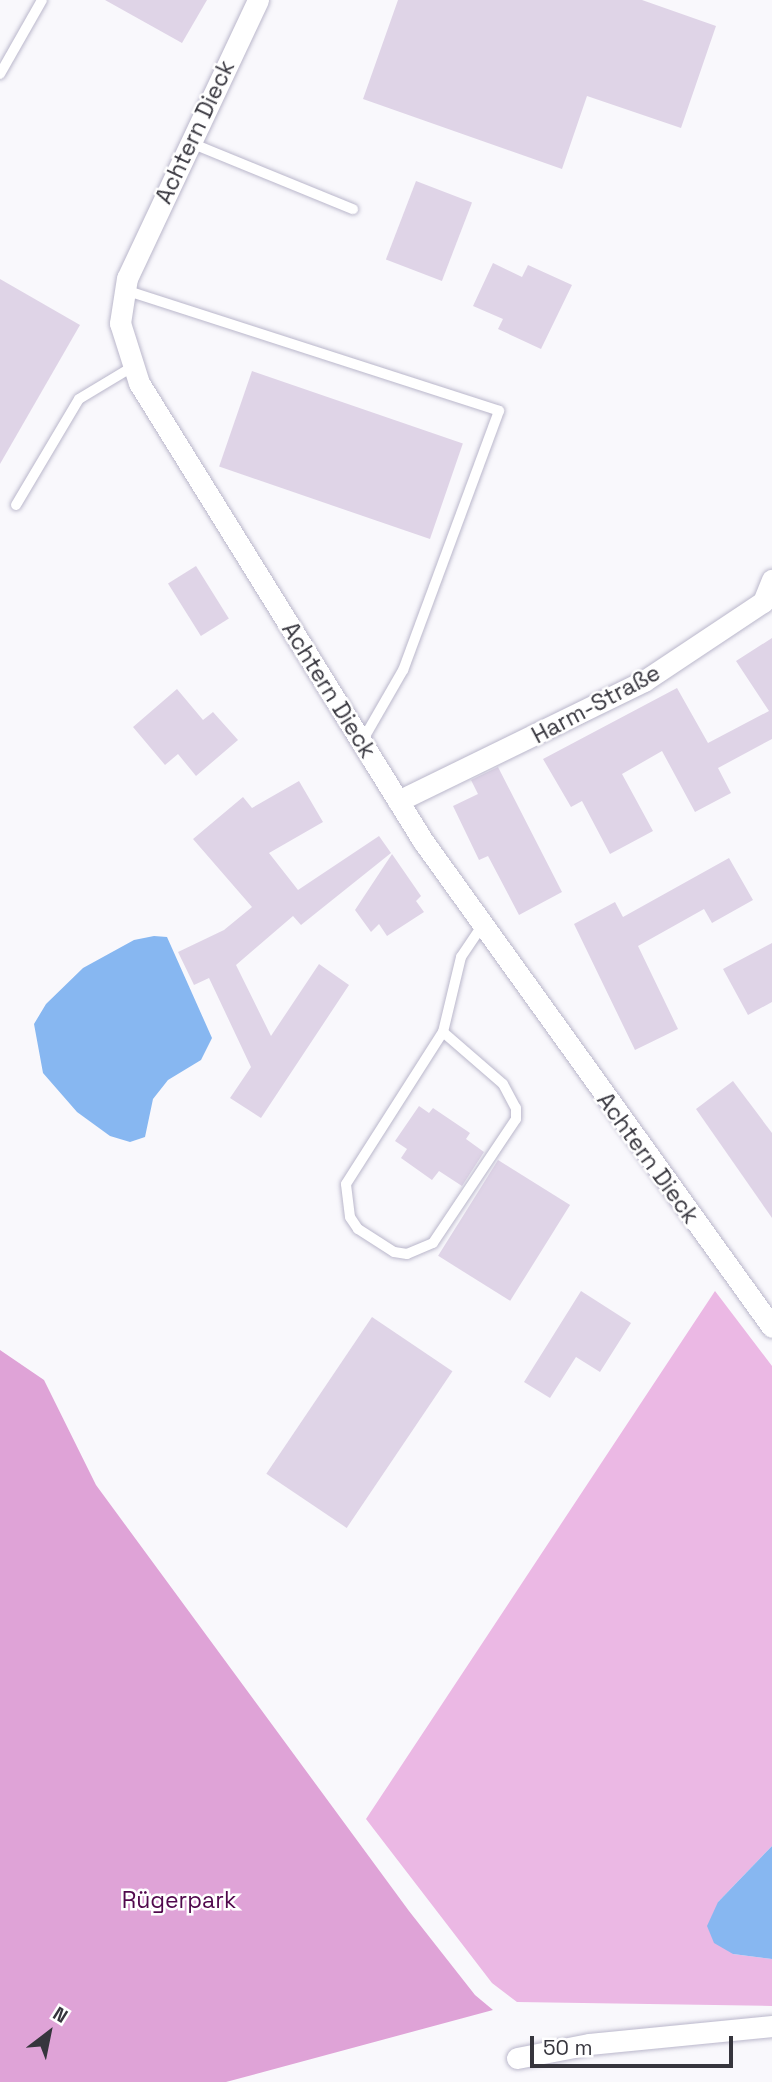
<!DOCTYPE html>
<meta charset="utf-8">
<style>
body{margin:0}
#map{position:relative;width:772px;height:2082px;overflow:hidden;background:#f9f8fc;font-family:"Space Grotesk",sans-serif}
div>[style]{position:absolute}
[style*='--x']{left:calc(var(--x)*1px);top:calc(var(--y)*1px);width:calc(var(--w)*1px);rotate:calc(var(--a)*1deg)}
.green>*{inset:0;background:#ebb8e4}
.forest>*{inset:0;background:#dfa3d7}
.water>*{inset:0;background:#87b7f1}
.building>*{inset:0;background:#dfd4e7;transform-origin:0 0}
.roads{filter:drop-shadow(0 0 2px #bab7cb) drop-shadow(0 0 2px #bab7cb)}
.service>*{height:10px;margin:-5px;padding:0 5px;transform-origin:5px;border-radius:5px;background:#fff}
.minor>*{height:21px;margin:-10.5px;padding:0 10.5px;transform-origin:10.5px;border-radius:10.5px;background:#fff}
span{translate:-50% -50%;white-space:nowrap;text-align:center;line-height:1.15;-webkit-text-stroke:5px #fff;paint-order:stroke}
.street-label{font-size:23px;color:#36353d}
.park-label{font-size:23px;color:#50084c}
.north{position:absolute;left:14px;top:1998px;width:70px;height:70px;-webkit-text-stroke:5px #fff;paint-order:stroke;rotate:32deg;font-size:19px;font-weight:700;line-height:28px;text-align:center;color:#36353d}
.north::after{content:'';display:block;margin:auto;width:24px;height:32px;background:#36353d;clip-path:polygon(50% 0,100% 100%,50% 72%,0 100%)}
.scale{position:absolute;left:530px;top:2036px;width:203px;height:32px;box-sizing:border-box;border:4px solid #36353d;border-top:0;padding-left:9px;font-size:21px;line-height:24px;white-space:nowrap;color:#36353d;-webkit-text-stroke:5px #fff;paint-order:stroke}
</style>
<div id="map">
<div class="green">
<i style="clip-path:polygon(715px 1291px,772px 1366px,772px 1846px,718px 1902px,733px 1954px,772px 1959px,772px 2006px,517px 2002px,492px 1983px,366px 1819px)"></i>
</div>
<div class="forest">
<i style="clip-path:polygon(0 1350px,44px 1380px,96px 1485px,409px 1911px,475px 1995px,493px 2010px,226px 2082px,0 2082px)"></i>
</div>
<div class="water">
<i style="clip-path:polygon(154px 936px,167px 937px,212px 1038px,201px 1060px,168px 1080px,153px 1099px,145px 1137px,130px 1142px,110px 1136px,77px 1112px,43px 1073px,34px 1024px,46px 1004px,83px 968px,134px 940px)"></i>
<i style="clip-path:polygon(772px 1846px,772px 1959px,733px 1954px,714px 1943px,707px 1926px,718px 1902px)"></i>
</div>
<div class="building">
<i style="clip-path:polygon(105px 0,207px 0,182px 43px)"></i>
<i style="clip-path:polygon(398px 0,642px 0,716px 26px,681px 128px,587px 96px,562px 169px,363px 99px)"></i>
<i style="left:416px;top:181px;width:60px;height:84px;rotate:21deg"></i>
<i style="clip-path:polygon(493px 263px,522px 277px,528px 265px,572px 285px,541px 349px,498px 329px,503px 319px,473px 306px)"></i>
<i style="clip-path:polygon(0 279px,80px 325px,0 464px)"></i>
<i style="left:252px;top:371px;width:223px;height:101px;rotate:19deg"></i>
<i style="left:196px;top:566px;width:62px;height:33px;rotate:58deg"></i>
<i style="clip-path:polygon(772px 638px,772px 739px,718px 768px,731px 793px,695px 812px,662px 751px,622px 774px,653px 831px,610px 854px,582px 801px,571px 807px,543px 759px,677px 688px,708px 743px,769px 711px,736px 661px)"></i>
<i style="clip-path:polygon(177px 689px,203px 720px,213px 712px,238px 740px,196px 776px,178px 754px,165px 765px,133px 727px)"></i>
<i style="clip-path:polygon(498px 767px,562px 892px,519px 915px,488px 856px,479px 860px,453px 806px,478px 794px,471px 780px)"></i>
<i style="clip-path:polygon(299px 781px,323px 822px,269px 853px,298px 890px,379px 836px,391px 853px,301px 925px,293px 916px,236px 965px,271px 1036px,319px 964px,349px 985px,261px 1118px,230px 1098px,251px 1067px,209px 978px,194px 985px,178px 952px,224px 930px,252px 907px,193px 839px,243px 797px,252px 808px)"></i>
<i style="clip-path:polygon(392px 854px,421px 896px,416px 901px,424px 912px,387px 936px,379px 924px,371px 932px,355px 910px)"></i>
<i style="clip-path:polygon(729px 858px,753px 900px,712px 923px,704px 909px,638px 946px,678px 1029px,635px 1050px,574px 924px,615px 902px,623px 917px)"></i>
<i style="clip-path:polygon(772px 943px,772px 1002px,748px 1015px,723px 969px)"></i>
<i style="clip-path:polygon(733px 1081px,772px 1133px,772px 1218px,696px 1109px)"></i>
<i style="clip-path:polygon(419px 1106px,429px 1113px,433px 1108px,470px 1133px,466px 1139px,484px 1152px,462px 1186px,439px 1171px,432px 1180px,401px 1158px,407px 1149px,395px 1141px)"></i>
<i style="left:498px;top:1160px;width:85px;height:113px;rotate:32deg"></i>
<i style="clip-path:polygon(581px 1291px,631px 1323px,600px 1372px,576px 1357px,550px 1398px,524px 1382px)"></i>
<i style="left:372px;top:1317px;width:97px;height:189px;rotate:34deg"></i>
</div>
<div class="roads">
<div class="service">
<i style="--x:0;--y:74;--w:85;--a:-60.4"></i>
<i style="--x:191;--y:143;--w:175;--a:22.2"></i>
<i style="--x:125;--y:290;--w:393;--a:17.9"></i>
<i style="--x:499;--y:411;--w:276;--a:110.3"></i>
<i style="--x:403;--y:670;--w:84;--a:119.9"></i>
<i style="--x:16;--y:505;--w:123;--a:-59.3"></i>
<i style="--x:79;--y:399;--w:64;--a:-31"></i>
<i style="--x:443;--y:1032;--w:79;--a:40.9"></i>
<i style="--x:503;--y:1084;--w:27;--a:62"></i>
<i style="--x:516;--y:1108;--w:11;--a:90"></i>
<i style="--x:516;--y:1119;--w:149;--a:123.8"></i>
<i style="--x:433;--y:1243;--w:28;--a:157"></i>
<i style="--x:407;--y:1254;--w:13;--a:-171"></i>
<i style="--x:394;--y:1252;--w:43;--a:-147.4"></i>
<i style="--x:358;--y:1229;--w:14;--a:-124"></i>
<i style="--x:350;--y:1217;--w:33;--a:-97"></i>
<i style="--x:346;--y:1184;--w:180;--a:-57.5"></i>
<i style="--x:443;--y:1032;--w:77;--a:-76.5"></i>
<i style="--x:461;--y:957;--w:37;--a:-56"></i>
</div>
<div class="minor">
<i style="--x:258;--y:0;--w:307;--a:115.2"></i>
<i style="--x:127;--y:278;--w:46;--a:98.8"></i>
<i style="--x:120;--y:323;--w:63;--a:72.4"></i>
<i style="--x:139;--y:383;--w:539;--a:58.2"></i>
<i style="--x:423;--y:841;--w:598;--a:54.32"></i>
<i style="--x:398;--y:801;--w:274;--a:-26"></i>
<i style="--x:644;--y:681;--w:143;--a:-33.6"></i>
<i style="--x:763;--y:602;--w:24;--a:-68"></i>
<i style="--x:517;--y:2058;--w:73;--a:-11"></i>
<i style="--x:589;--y:2044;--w:184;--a:-5.6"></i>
</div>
</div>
<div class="street-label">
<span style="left:195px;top:132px;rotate:-65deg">Achtern Dieck</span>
<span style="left:329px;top:690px;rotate:58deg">Achtern Dieck</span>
<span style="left:596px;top:704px;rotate:-28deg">Harm-Straße</span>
<span style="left:648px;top:1158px;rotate:54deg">Achtern Dieck</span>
</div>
<div class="park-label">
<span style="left:179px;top:1900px">Rügerpark</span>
</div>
<div class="north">N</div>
<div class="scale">50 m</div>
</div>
